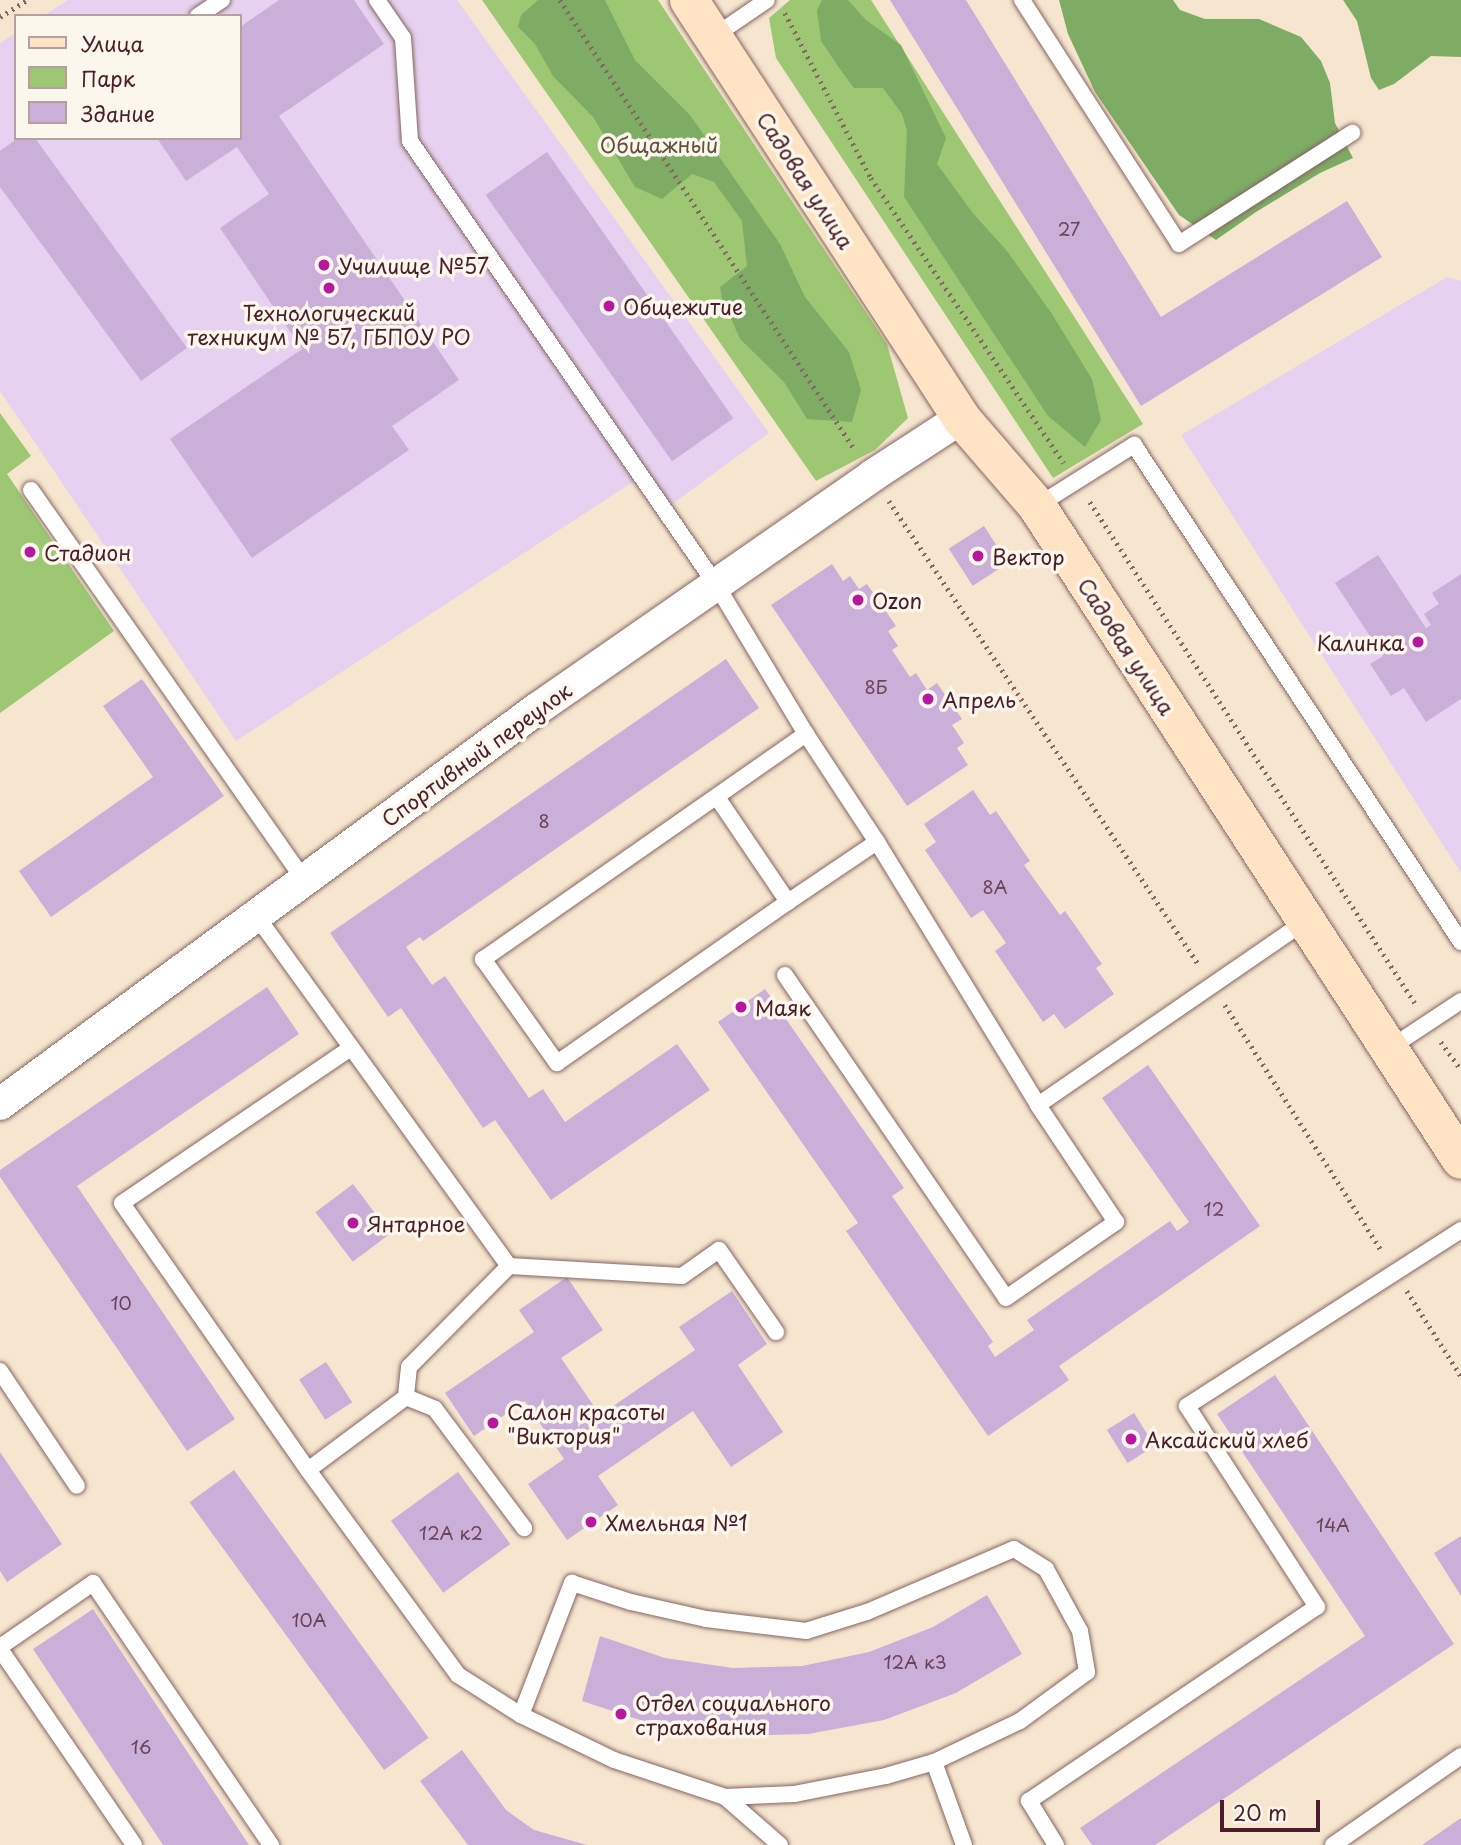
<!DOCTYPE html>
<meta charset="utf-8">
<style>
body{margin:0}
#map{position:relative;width:1461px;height:1845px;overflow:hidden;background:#f6e6cf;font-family:"Playpen Sans",sans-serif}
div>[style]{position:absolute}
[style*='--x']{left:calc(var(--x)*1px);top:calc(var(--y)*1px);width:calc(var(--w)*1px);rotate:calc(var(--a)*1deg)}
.built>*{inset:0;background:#e6d2f0}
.green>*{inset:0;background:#9ec773}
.forest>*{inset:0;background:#7eac65}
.building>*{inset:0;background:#caafd8;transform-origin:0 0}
.path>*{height:4.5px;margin-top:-2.25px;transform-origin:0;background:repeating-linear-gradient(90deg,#866564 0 2px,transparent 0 7px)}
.roads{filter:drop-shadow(0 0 2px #866564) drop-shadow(0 0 2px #866564)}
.lane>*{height:16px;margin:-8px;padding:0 8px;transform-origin:8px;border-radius:8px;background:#fff}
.street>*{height:32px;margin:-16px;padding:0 16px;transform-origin:16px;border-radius:16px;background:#fff}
.secondary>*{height:38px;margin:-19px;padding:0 19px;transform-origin:19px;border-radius:19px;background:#fee4c5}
.dots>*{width:19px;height:19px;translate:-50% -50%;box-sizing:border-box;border:4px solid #fbf7ec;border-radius:50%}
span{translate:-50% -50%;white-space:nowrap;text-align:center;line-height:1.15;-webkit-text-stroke:7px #fbf7ec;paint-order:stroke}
.number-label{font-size:18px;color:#6a4356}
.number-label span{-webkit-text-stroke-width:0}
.park-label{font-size:21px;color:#635141}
.street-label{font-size:21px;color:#4a1f2b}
.poi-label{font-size:21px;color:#4a1f2b}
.left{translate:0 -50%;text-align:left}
.right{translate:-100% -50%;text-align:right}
.legend{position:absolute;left:14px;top:14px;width:228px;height:126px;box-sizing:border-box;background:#fbf7ec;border:2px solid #b4a19f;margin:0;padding:9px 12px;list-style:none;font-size:21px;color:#4a1f2b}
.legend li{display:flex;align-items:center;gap:14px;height:35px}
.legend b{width:35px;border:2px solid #b4a19f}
.scale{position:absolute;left:1220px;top:1800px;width:100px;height:32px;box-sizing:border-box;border:4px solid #4a1f2b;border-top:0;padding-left:9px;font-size:21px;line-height:24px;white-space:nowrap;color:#4a1f2b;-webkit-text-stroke:5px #fbf7ec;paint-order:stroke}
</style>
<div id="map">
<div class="built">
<i style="clip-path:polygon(68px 0,457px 0,769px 433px,667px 508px,642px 476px,236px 741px,0 391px,0 43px,16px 33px,16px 138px,240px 138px,240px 16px,43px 16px)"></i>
<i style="clip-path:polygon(1447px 277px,1461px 281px,1461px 873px,1181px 435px)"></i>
</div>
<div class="green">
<i style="clip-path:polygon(482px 0,658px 0,887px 344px,908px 418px,875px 450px,816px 481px)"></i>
<i style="clip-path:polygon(790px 0,871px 0,1143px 424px,1053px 478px,776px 58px,769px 18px)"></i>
<i style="clip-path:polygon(0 413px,31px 456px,7px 474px,114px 631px,0 713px)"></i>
</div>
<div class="forest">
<i style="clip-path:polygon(538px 0,605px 0,635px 60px,690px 115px,780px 244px,805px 297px,849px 352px,861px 390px,852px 422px,807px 419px,784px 382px,740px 339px,722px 298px,720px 287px,747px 266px,742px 221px,714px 182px,692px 174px,662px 199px,635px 187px,593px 117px,553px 76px,535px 44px,518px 27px,521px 15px)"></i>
<i style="clip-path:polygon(822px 0,848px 0,866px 20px,901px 45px,946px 138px,937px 164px,972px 212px,1007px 251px,1052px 314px,1092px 379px,1101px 420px,1085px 447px,1048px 416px,904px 197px,907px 131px,902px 114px,883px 88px,854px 88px,842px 72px,821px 41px,817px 10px)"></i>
<i style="clip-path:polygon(1059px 0,1173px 0,1180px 10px,1205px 19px,1259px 19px,1301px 37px,1321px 61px,1330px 83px,1335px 123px,1353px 158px,1320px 173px,1256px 212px,1216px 240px,1179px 215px,1095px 92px,1068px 34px)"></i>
<i style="clip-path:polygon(1343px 0,1461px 0,1461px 57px,1431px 56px,1394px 84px,1379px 90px,1371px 78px,1357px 21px)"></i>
</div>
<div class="building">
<i style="clip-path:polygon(279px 0,354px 0,384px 44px,279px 116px,459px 380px,392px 426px,409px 450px,252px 558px,170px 439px,302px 349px,220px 228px,269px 194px,237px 147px,186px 181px,157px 138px,240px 138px,240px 27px)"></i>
<i style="clip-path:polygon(890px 0,966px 0,1161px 317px,1347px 201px,1382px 257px,1141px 406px)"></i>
<i style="clip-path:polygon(18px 138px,35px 138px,187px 348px,141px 381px,0 187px,0 151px)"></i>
<i style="left:547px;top:152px;width:325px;height:75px;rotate:55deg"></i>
<i style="left:984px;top:526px;width:44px;height:42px;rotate:57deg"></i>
<i style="clip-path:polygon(1378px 555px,1426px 628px,1431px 625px,1424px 614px,1439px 604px,1432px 593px,1461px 574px,1461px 699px,1426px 722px,1404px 688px,1391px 696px,1370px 664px,1383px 656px,1335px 583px)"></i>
<i style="clip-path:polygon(832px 564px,843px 581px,850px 576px,859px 589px,867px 584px,896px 626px,888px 631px,898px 646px,892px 650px,910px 677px,916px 673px,927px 690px,937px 683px,962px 719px,952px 725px,964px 743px,957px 748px,968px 765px,907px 806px,771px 605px)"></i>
<i style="clip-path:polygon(726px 659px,759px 708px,423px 941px,420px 937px,406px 947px,432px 985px,445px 976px,529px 1098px,543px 1089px,565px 1122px,677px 1044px,710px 1090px,551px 1200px,495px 1120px,483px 1128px,401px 1008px,388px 1017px,330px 933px)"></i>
<i style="clip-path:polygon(142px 679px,224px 796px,51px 917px,19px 871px,153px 777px,103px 706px)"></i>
<i style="clip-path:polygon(973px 790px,990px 815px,996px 811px,1030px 861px,1024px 865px,1060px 915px,1065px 911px,1102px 964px,1096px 968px,1114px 994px,1065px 1029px,1054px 1014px,1043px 1022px,995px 951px,1006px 943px,983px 910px,971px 918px,925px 850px,936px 842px,924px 824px)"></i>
<i style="clip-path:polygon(267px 987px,299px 1034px,77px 1186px,235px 1419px,187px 1451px,0 1177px,0 1170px)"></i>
<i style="clip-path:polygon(765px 989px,904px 1188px,892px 1196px,993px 1342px,988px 1346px,995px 1357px,1034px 1330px,1027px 1320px,1170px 1221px,1177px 1231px,1189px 1222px,1102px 1098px,1148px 1065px,1260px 1226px,1059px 1366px,1069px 1380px,988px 1436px,846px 1231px,858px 1223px,718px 1022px)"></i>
<i style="left:353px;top:1184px;width:62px;height:47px;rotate:53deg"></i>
<i style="clip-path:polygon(567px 1277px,603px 1330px,561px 1358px,600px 1415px,695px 1350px,679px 1327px,732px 1291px,767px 1344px,738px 1365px,783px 1432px,731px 1467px,693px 1411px,598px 1476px,618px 1505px,567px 1540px,528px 1484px,564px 1459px,525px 1401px,474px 1436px,445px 1393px,534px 1332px,519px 1310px)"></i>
<i style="left:326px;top:1362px;width:48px;height:32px;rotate:57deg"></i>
<i style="clip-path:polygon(1275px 1375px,1454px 1644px,1155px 1845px,1092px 1845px,1080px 1828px,1365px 1636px,1217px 1414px)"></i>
<i style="left:1134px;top:1413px;width:39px;height:32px;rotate:58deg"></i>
<i style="clip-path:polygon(0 1452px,62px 1544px,7px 1582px,0 1571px)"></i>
<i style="left:234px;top:1470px;width:331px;height:55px;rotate:54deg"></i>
<i style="left:458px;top:1472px;width:89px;height:83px;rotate:54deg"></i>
<i style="clip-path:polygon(1461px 1536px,1461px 1596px,1434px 1553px)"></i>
<i style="clip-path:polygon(987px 1595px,1022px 1654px,956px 1693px,884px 1720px,808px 1734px,731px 1736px,655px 1725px,582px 1701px,600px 1636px,665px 1658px,733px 1668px,802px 1666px,869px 1652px,933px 1627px)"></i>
<i style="clip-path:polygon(93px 1609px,249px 1845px,163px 1845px,33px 1649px)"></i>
<i style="clip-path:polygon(462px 1750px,506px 1810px,534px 1830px,587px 1845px,468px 1845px,420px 1781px)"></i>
<i style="clip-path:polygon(1461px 1818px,1461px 1845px,1422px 1845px)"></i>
</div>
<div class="path">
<i style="--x:560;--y:0;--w:538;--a:56.75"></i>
<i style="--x:785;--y:13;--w:186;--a:62.5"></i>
<i style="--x:871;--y:178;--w:344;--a:55.9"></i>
<i style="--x:0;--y:17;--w:32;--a:-32"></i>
<i style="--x:889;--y:501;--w:558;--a:56.25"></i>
<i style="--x:1090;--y:502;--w:597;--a:57.03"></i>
<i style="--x:1225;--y:1005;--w:292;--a:57.5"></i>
<i style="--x:1441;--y:1042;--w:34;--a:54"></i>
<i style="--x:1407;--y:1291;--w:101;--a:57.6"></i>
</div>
<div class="roads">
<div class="lane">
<i style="--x:377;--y:0;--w:46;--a:55.6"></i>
<i style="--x:403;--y:38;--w:103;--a:86.1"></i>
<i style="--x:410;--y:141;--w:541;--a:55.4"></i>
<i style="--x:717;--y:586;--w:173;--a:59"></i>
<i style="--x:806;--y:734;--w:394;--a:145.1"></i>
<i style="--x:483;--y:959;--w:128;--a:54.6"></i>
<i style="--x:557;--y:1063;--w:282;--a:-34.9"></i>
<i style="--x:788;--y:902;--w:127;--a:-124.1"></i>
<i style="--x:1022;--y:0;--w:290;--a:57.2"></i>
<i style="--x:1179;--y:244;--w:206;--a:-32.7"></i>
<i style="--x:198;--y:16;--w:29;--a:-34"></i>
<i style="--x:713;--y:37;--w:65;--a:-34.4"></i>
<i style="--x:31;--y:490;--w:474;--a:55"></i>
<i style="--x:1037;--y:506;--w:115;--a:-32.2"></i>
<i style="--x:1134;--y:445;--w:595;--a:56.66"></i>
<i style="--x:806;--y:734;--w:129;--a:56.7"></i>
<i style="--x:877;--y:842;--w:308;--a:58.5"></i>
<i style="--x:788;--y:902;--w:107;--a:-34"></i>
<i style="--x:255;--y:914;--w:434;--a:54.2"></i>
<i style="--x:509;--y:1266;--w:173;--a:3.3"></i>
<i style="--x:682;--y:1276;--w:45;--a:-35.1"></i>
<i style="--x:719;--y:1250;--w:100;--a:55.2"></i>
<i style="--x:785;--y:975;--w:391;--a:55.6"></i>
<i style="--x:1006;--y:1298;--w:134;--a:-34.6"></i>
<i style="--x:1116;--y:1222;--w:141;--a:-123.7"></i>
<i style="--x:1038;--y:1105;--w:325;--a:-34.5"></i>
<i style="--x:1390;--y:1048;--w:85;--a:-33.5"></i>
<i style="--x:509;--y:1266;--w:142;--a:134.7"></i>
<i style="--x:409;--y:1367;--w:30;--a:96"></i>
<i style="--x:406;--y:1397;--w:122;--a:143.3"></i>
<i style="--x:308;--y:1470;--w:254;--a:53.8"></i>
<i style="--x:458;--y:1675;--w:75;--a:32.4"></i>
<i style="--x:521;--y:1715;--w:103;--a:25.8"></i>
<i style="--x:614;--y:1760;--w:117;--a:18.4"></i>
<i style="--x:725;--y:1797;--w:73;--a:41.1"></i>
<i style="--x:0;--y:1371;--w:138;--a:56.2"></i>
<i style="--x:406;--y:1397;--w:31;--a:22"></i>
<i style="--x:435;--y:1409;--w:149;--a:53.2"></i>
<i style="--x:308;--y:1470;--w:325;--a:-124.9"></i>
<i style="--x:122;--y:1203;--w:277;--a:-34.1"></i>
<i style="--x:0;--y:1647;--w:113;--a:-34.5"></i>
<i style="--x:93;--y:1583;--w:317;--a:55.8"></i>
<i style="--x:0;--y:1649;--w:237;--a:55.6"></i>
<i style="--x:521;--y:1715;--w:142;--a:-68.9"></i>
<i style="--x:572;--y:1583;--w:62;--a:17.9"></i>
<i style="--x:631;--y:1602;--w:77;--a:12.8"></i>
<i style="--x:706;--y:1619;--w:101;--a:6.8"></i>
<i style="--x:806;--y:1631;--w:64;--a:-17.3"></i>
<i style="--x:867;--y:1612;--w:160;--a:-23.2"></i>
<i style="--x:1014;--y:1549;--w:38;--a:32"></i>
<i style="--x:1046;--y:1569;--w:71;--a:61.3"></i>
<i style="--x:1080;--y:1631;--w:42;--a:80.3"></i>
<i style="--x:1087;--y:1672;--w:83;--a:143.8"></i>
<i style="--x:1020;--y:1721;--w:95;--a:154.5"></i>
<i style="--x:934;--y:1762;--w:50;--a:163.7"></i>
<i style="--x:886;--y:1776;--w:94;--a:168.9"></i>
<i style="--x:794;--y:1794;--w:69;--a:177.5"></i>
<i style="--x:934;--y:1762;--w:88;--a:70.1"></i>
<i style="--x:1056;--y:1845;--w:52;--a:-121.5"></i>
<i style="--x:1029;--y:1801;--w:347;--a:-34"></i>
<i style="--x:1317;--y:1607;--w:239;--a:-122.9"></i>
<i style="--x:1187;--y:1406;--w:326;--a:-32.7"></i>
<i style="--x:1333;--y:1845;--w:156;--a:-34.8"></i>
</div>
<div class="street">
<i style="--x:0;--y:1104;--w:667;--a:-36.34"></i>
<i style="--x:537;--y:709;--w:408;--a:-34.8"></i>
<i style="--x:872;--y:476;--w:106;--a:-33.1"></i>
</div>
<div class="secondary">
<i style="--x:689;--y:0;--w:499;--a:56.9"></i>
<i style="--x:961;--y:418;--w:116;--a:49.2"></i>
<i style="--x:1037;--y:506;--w:779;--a:57.04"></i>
</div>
</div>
<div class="dots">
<i style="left:324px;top:265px;background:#b5179e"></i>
<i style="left:329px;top:288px;background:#b5179e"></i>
<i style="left:609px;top:306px;background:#b5179e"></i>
<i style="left:30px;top:552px;background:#b5179e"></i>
<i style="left:978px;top:556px;background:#b5179e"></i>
<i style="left:858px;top:600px;background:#b5179e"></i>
<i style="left:1418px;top:642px;background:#b5179e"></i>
<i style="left:928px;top:699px;background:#b5179e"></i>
<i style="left:741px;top:1007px;background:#b5179e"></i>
<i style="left:353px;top:1223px;background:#b5179e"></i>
<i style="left:493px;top:1423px;background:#b5179e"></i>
<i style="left:1131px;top:1439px;background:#b5179e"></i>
<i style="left:591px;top:1522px;background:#b5179e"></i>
<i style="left:621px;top:1714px;background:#b5179e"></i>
</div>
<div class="number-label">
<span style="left:1069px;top:229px">27</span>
<span style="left:876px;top:687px">8Б</span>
<span style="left:544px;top:821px">8</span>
<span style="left:995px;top:887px">8А</span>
<span style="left:1214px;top:1209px">12</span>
<span style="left:121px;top:1303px">10</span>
<span style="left:1333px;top:1525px">14А</span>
<span style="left:451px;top:1533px">12А к2</span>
<span style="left:309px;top:1620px">10А</span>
<span style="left:915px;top:1662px">12А к3</span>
<span style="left:141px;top:1747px">16</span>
</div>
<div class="park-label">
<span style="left:659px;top:144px">Общажный</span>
</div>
<div class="street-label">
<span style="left:806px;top:180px;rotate:57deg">Садовая улица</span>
<span style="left:1127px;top:646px;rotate:57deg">Садовая улица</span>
<span style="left:476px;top:754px;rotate:-36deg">Спортивный переулок</span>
</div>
<div class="poi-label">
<span class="left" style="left:338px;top:265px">Училище №57</span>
<span class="left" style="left:623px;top:306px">Общежитие</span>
<span style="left:329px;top:324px">Технологический<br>техникум № 57, ГБПОУ РО</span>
<span class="left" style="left:44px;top:552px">Стадион</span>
<span class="left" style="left:992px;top:556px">Вектор</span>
<span class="left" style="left:872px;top:600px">Ozon</span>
<span class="right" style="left:1404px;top:642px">Калинка</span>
<span class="left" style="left:942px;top:699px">Апрель</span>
<span class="left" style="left:755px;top:1007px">Маяк</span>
<span class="left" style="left:367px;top:1223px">Янтарное</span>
<span class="left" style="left:507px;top:1423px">Салон красоты<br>"Виктория"</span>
<span class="left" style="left:1145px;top:1439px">Аксайский хлеб</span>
<span class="left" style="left:605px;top:1522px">Хмельная №1</span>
<span class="left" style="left:635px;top:1714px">Отдел социального<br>страхования</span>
</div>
<ul class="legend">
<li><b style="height:9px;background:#fee4c5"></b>Улица</li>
<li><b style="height:19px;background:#9ec773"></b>Парк</li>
<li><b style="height:19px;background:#caafd8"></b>Здание</li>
</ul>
<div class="scale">20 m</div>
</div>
